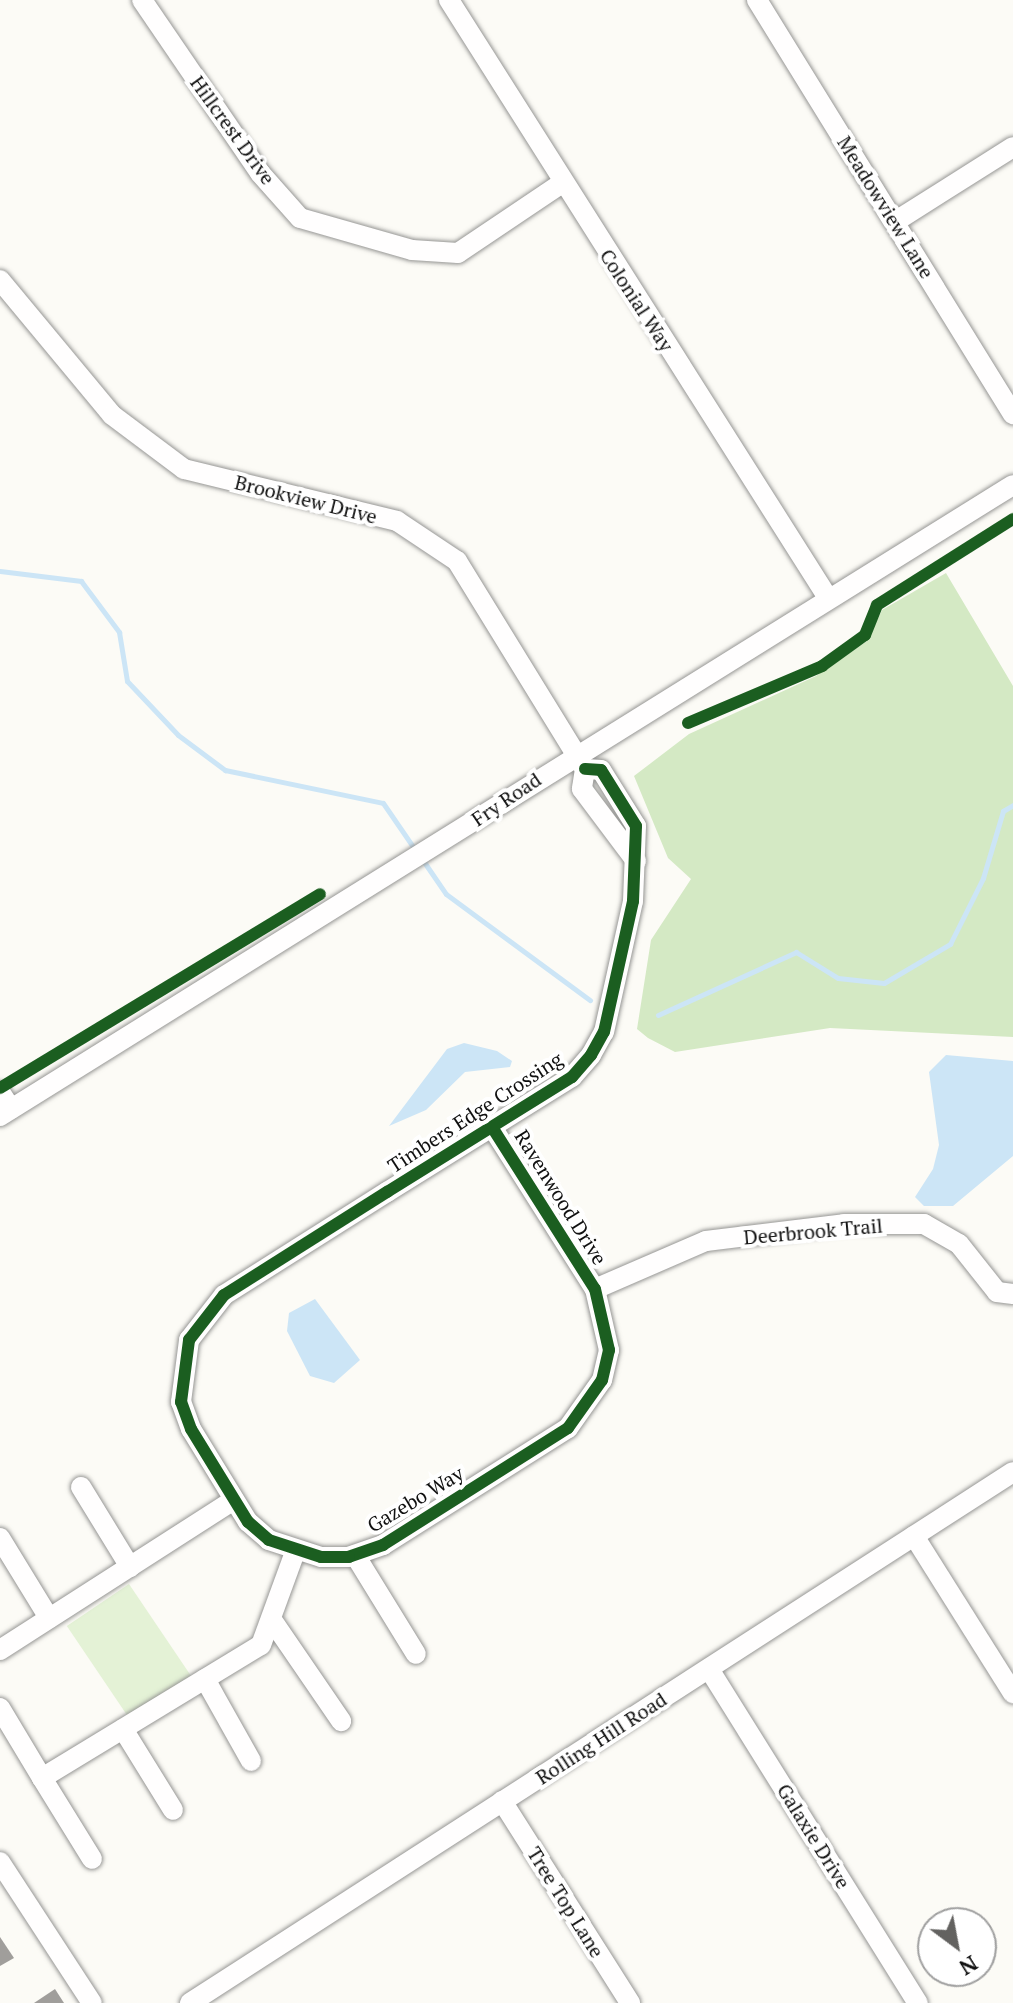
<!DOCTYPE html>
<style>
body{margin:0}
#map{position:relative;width:1013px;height:2003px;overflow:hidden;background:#fcfbf6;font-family:"PT Serif",serif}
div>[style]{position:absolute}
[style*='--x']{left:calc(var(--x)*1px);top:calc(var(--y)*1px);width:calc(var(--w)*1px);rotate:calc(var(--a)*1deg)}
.green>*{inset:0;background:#e4f2d6;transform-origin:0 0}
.forest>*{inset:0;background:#d4e9c4}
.water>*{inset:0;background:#cce5f6}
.stream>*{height:5px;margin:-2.5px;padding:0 2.5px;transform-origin:2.5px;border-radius:2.5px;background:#cce5f6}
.building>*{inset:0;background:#a09e9b}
.roads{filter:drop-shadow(0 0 2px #969694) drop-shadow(0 0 2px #969694)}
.minor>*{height:20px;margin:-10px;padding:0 10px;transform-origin:10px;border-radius:10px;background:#fffefe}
.cycleway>*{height:12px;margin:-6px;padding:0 6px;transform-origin:6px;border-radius:6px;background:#1b5e20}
span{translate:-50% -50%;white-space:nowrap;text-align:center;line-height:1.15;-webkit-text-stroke:8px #fff;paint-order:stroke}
.street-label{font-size:20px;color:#101010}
.north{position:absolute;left:917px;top:1907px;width:80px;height:80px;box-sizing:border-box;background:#fff;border:2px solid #9f9f9f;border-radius:50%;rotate:148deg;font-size:22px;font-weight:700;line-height:32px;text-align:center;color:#101010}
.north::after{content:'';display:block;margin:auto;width:28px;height:36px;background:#636260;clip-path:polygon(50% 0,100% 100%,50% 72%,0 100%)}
</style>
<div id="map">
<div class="green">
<i style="left:129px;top:1584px;width:115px;height:75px;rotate:56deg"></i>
</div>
<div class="forest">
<i style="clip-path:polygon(946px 573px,1013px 686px,1013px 1037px,830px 1028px,675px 1052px,648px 1038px,637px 1029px,651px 940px,691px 879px,668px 858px,634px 776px,689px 734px,816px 676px,867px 641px,882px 610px)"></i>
</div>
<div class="water">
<i style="clip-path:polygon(464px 1043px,497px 1051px,512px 1061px,510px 1067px,465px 1072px,426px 1110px,389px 1126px,447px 1049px)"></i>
<i style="clip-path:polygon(946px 1055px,1013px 1061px,1013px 1156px,953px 1206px,924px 1206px,915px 1197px,933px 1169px,939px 1145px,929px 1072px)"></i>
<i style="clip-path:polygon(315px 1299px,360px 1360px,334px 1383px,310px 1376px,287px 1331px,289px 1313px)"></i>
</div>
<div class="stream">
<i style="--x:0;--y:571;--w:82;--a:7"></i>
<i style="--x:81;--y:581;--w:64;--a:53.3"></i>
<i style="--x:119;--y:632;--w:50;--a:80.7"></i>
<i style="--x:127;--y:681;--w:74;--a:46.6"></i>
<i style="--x:178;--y:735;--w:59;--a:36.7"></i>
<i style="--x:225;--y:770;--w:161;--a:11.8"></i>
<i style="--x:383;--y:803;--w:58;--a:55.5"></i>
<i style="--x:422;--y:859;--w:42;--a:55.6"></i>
<i style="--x:446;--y:894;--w:179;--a:36.4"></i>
<i style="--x:658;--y:1015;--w:152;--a:-24.5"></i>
<i style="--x:796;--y:952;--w:49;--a:31.8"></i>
<i style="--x:838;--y:978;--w:46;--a:6.2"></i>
<i style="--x:884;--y:983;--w:77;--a:-30.6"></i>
<i style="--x:950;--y:944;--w:74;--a:-63.4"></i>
<i style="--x:983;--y:878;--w:70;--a:-73.4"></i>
<i style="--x:1003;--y:811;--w:12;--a:-31"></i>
</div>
<div class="building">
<i style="clip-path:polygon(0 1937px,14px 1958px,0 1966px)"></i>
<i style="clip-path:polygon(55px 1989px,64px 2003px,34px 2003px)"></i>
</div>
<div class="roads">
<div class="minor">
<i style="--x:142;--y:0;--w:209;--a:55.7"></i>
<i style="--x:260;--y:173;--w:60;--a:48.4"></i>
<i style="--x:300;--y:218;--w:116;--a:15.9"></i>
<i style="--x:412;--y:250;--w:46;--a:3.7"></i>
<i style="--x:458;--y:253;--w:125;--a:-33.9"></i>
<i style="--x:449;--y:0;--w:708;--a:57.63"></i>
<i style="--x:757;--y:0;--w:487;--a:58.3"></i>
<i style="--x:896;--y:221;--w:138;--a:-32.3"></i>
<i style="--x:0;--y:280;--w:175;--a:50.3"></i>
<i style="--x:112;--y:415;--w:90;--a:36.9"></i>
<i style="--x:184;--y:469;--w:219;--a:13.7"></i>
<i style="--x:397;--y:521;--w:72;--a:33.7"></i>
<i style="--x:457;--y:561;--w:244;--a:58.4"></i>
<i style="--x:585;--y:769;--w:20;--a:99"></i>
<i style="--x:582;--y:789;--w:90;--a:53.1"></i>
<i style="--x:0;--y:1092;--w:20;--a:57"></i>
<i style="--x:0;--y:1116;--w:1193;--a:-31.92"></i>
<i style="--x:492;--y:1127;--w:192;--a:57.6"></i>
<i style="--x:595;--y:1289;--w:63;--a:77.1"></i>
<i style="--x:609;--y:1350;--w:31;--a:103"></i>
<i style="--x:602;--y:1380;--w:59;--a:125.3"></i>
<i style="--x:568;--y:1428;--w:219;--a:147.7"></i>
<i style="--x:383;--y:1545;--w:36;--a:161"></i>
<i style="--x:349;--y:1557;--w:28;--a:180"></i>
<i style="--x:321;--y:1557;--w:55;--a:-161.9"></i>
<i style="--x:269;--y:1540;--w:28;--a:-139"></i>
<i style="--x:248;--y:1522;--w:109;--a:-121.5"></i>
<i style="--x:191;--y:1429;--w:29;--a:-110"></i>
<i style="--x:181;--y:1402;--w:63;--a:-82.6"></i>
<i style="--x:189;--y:1340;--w:57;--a:-52.1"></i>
<i style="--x:224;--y:1295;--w:193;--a:-32.3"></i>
<i style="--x:387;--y:1192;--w:218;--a:-31.9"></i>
<i style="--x:572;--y:1077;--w:29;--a:-49"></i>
<i style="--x:591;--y:1055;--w:26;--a:-61"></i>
<i style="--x:604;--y:1032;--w:134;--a:-77.5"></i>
<i style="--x:633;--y:901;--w:75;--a:-87.7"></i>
<i style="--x:636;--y:826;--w:66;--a:-122"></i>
<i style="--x:601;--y:770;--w:16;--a:-176"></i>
<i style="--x:595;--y:1289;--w:121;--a:-23.4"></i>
<i style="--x:706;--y:1241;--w:139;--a:-7"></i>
<i style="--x:844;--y:1224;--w:80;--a:0"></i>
<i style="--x:924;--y:1224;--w:40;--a:29.7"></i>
<i style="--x:959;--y:1244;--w:61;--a:51.6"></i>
<i style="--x:997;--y:1292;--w:16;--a:7"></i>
<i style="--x:81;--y:1487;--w:94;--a:58.5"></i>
<i style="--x:914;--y:1536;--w:186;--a:57.8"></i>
<i style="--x:0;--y:1538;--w:94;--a:58.5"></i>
<i style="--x:355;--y:1555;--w:116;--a:58.4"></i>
<i style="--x:274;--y:1623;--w:119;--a:55.6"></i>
<i style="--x:0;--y:1650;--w:278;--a:-32.7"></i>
<i style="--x:709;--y:1669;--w:394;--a:58"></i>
<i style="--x:205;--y:1679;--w:94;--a:60.7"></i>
<i style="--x:0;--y:1708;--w:82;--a:59"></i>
<i style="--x:42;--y:1778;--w:256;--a:-31.3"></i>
<i style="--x:261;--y:1645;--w:99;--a:-69.9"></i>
<i style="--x:123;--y:1729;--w:95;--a:58.3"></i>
<i style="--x:42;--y:1778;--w:95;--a:58.3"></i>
<i style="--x:502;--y:1801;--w:239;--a:57.6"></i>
<i style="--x:0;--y:1862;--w:168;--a:56.9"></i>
<i style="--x:190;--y:2003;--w:979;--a:-32.83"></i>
</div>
</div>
<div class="cycleway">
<i style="--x:688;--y:723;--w:146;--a:-23"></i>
<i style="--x:822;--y:666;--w:53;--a:-35.8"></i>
<i style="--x:865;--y:635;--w:32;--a:-68"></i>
<i style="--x:877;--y:605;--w:161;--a:-32.3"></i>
<i style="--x:0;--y:1088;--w:374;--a:-31.2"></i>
<i style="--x:492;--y:1127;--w:192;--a:57.6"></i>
<i style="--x:595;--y:1289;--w:63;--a:77.1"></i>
<i style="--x:609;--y:1350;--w:31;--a:103"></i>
<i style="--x:602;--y:1380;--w:59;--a:125.3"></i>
<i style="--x:568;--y:1428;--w:219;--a:147.7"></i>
<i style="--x:383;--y:1545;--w:36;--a:161"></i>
<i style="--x:349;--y:1557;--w:28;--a:180"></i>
<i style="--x:321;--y:1557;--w:55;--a:-161.9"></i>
<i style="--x:269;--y:1540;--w:28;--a:-139"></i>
<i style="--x:248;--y:1522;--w:109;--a:-121.5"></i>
<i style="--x:191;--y:1429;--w:29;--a:-110"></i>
<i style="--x:181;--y:1402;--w:63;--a:-82.6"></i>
<i style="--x:189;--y:1340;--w:57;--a:-52.1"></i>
<i style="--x:224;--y:1295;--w:193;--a:-32.3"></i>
<i style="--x:387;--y:1192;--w:218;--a:-31.9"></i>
<i style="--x:572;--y:1077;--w:29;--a:-49"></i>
<i style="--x:591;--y:1055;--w:26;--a:-61"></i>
<i style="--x:604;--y:1032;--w:134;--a:-77.5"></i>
<i style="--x:633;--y:901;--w:75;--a:-87.7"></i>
<i style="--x:636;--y:826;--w:66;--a:-122"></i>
<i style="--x:601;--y:770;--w:16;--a:-176"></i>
</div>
<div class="street-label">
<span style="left:233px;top:130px;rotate:54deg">Hillcrest Drive</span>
<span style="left:886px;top:207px;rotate:58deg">Meadowview Lane</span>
<span style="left:637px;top:300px;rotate:57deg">Colonial Way</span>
<span style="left:306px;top:499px;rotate:14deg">Brookview Drive</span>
<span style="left:506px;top:799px;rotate:-34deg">Fry Road</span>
<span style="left:475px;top:1112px;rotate:-33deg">Timbers Edge Crossing</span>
<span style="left:561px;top:1197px;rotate:58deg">Ravenwood Drive</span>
<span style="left:813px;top:1231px;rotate:-5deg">Deerbrook Trail</span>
<span style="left:415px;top:1499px;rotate:-31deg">Gazebo Way</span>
<span style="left:601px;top:1738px;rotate:-33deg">Rolling Hill Road</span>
<span style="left:814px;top:1836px;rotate:58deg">Galaxie Drive</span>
<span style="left:566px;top:1902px;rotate:58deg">Tree Top Lane</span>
</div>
<div class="north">N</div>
</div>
